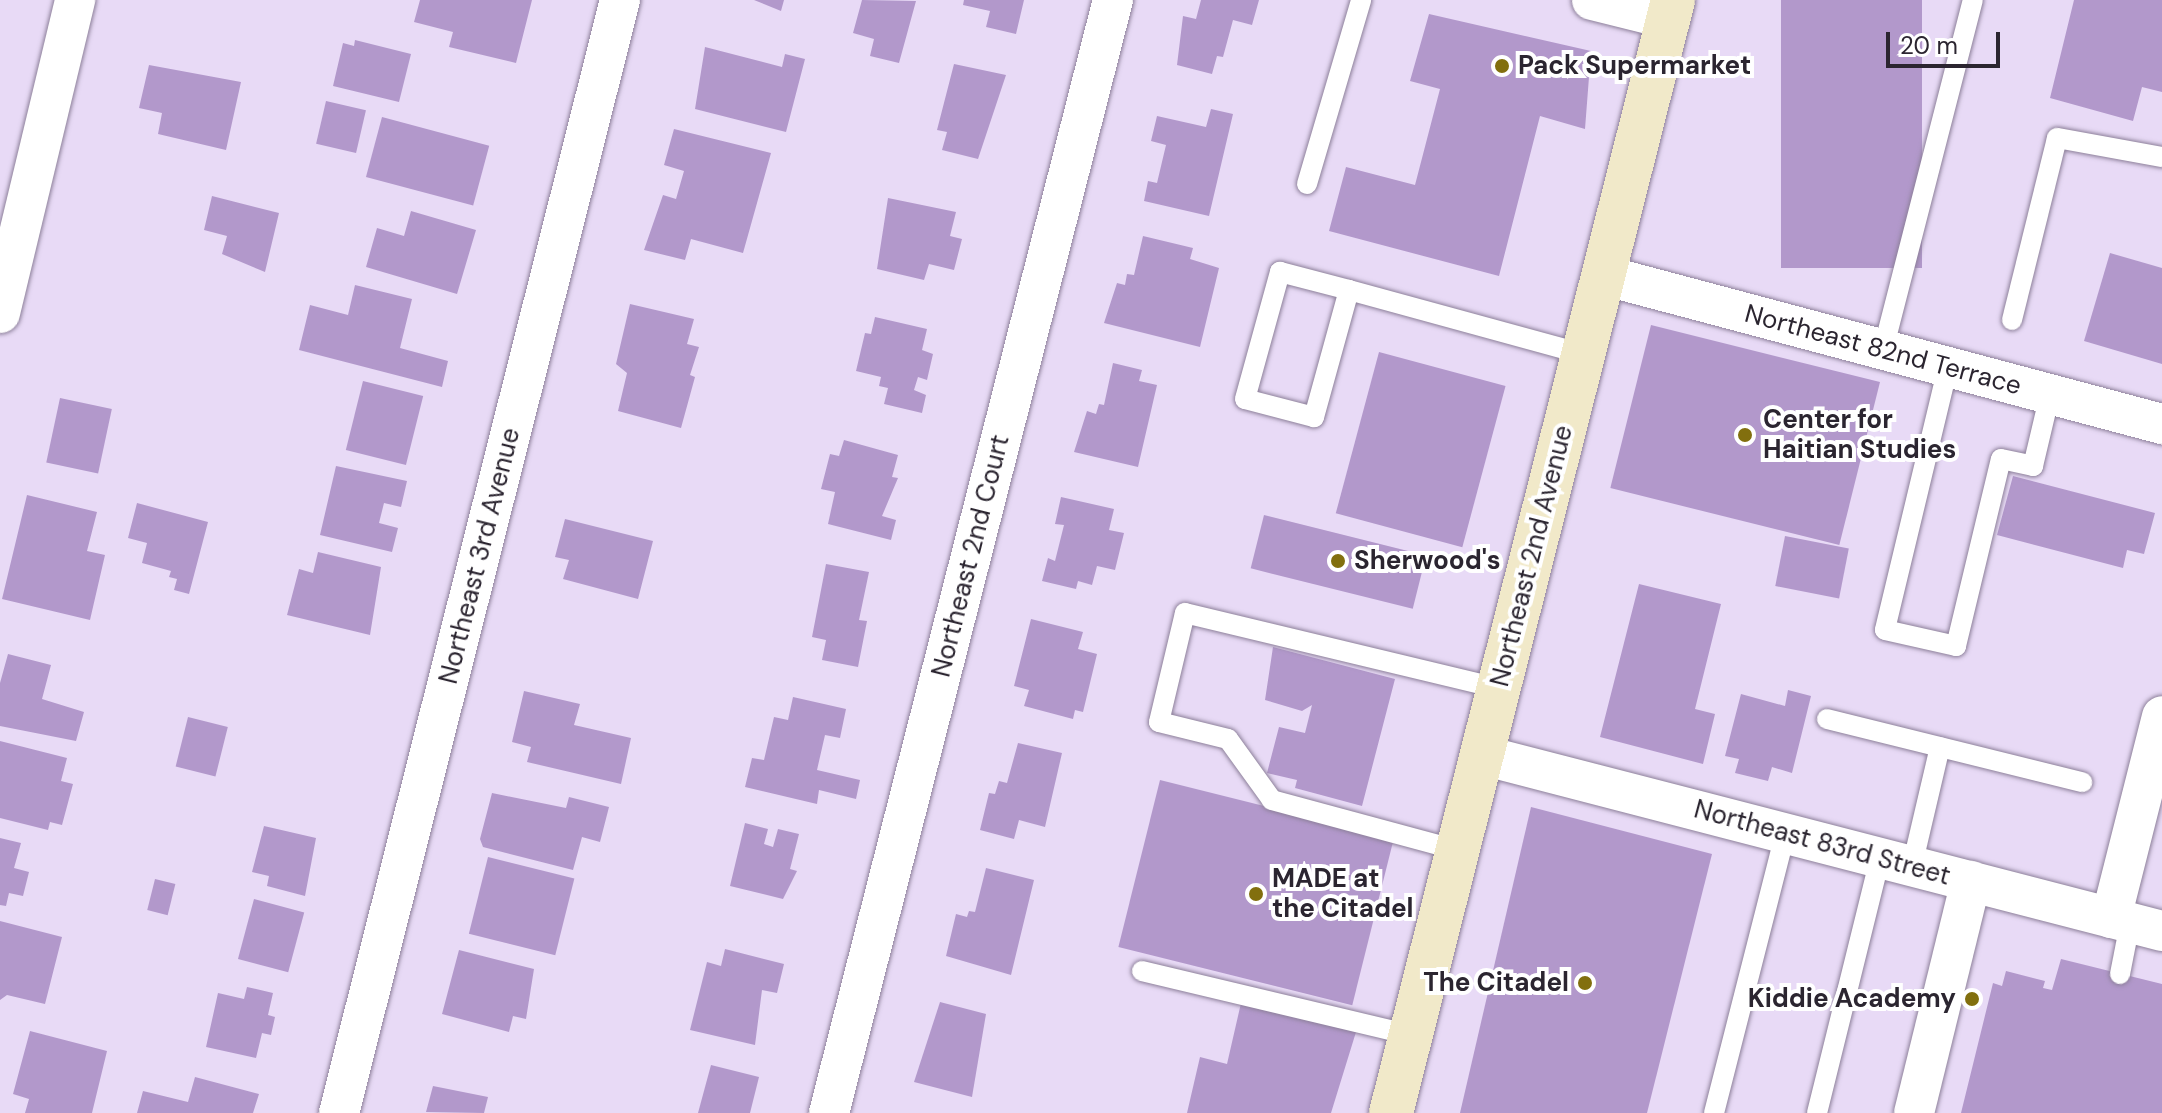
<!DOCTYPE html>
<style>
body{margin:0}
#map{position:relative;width:2162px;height:1113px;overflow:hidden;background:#e8daf6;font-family:"DM Sans",sans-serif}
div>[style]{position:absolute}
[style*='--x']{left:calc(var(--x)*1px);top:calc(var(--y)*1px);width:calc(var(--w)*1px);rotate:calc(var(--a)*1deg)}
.building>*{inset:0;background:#b298cb;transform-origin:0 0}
.roads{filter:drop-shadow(0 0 2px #8d809a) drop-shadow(0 0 2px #8d809a)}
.lane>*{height:20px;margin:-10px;padding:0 10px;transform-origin:10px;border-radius:10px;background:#fff}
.street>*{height:40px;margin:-20px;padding:0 20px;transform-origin:20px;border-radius:20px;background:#fff}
.secondary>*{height:44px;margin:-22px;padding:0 22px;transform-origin:22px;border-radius:22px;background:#f1e9c9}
.dots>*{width:22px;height:22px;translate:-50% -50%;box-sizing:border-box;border:4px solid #fff;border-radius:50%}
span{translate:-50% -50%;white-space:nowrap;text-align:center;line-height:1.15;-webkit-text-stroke:8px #fff;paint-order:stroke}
.poi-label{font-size:26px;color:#2b2530;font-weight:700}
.left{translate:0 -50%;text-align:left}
.right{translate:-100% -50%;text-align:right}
.street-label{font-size:26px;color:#2b2530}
.scale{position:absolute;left:1886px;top:32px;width:114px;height:36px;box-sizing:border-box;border:4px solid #2b2530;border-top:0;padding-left:10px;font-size:24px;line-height:28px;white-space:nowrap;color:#2b2530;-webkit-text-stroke:6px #fff;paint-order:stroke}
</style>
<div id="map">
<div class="building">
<i style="clip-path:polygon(420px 0,532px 0,516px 63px,449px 47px,453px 32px,414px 22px)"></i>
<i style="clip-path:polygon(754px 0,784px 0,781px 11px)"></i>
<i style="clip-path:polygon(862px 0,916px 1px,899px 63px,870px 56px,874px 39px,853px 33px)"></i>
<i style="clip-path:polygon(964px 0,1024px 0,1016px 34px,986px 27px,990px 11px,963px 5px)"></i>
<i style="clip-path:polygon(1201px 0,1259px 0,1252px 25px,1233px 20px,1223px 57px,1217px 56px,1212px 74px,1177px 65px,1183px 16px,1196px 19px)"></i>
<i style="left:1781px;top:0;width:141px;height:268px"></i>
<i style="clip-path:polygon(2074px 0,2162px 0,2162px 92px,2142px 87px,2133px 121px,2050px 98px)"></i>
<i style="clip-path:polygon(1429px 14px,1591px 51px,1585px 129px,1540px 116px,1499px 276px,1329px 231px,1346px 167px,1415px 185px,1440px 89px,1410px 81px)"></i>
<i style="clip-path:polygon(355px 40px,411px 54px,399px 102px,333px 86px,343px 43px,354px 46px)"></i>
<i style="clip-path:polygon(705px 47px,782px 67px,785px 54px,805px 59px,786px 132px,695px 109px)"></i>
<i style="clip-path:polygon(954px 64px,1006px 75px,978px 159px,942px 150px,947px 132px,937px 130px)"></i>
<i style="clip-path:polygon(149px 65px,241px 82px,226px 150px,158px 134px,162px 113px,139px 108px)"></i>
<i style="left:326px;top:101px;width:41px;height:44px;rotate:13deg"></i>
<i style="clip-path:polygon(1211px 109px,1233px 114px,1209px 216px,1144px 201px,1148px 181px,1157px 183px,1166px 145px,1151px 141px,1157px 116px,1206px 127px)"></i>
<i style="left:382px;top:117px;width:111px;height:62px;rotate:15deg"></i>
<i style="clip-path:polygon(674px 129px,771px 153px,743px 253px,691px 239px,685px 260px,644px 250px,663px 195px,676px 199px,684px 171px,664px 165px)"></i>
<i style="clip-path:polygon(212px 196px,279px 213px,265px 272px,222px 254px,227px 236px,204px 230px)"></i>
<i style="clip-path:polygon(888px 198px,956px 212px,950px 236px,962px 239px,954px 270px,929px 264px,924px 280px,877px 269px)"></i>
<i style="clip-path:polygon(411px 211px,476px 230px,457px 294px,366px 267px,377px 228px,404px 236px)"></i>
<i style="clip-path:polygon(1143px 236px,1193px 248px,1190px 259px,1219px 268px,1200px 347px,1104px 323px,1117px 283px,1125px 285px,1127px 274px,1134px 275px)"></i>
<i style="clip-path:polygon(2110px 253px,2162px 268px,2162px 364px,2084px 341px)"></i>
<i style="clip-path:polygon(355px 285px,412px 299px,400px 348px,448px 361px,442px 387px,299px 350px,310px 305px,348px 315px)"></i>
<i style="clip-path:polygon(630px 304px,694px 319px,687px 344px,699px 347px,690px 375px,695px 377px,681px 428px,618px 411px,627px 373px,616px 364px)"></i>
<i style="clip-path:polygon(875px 317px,927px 329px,922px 350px,933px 354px,927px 380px,918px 377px,914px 390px,926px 395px,922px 413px,884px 404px,888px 388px,879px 386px,881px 377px,856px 371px,865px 333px,871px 334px)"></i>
<i style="left:1651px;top:325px;width:236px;height:168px;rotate:14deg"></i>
<i style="left:1379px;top:352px;width:131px;height:167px;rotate:15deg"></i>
<i style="clip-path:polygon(1113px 363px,1142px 370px,1139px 381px,1157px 385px,1138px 467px,1074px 452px,1087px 411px,1096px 414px,1099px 404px,1104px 405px)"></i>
<i style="left:363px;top:381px;width:62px;height:71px;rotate:14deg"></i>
<i style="left:60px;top:398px;width:53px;height:66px;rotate:12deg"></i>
<i style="clip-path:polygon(844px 440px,898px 455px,892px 477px,898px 478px,882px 516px,896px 520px,891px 540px,828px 524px,835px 492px,821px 489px,830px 454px,839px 456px)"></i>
<i style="clip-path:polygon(336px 466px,407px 481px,401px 507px,384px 503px,379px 523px,398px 528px,392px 552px,320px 535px)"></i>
<i style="clip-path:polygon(2013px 476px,2155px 513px,2144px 554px,2127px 550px,2123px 568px,1997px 535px)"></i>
<i style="clip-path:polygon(27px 495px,97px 512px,87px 551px,105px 555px,90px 620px,2px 599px)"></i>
<i style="clip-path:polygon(1061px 497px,1114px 509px,1109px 530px,1124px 533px,1115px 570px,1097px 566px,1092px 585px,1078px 581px,1076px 589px,1042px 581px,1048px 558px,1055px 561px,1064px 525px,1055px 524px)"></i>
<i style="clip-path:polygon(137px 503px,208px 522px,189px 594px,174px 590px,177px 579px,169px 577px,171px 571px,142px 563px,147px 543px,128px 538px)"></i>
<i style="left:1264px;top:515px;width:167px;height:55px;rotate:14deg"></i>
<i style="clip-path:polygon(565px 519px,653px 541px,638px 599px,563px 579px,569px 560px,555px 557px)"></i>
<i style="left:1785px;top:536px;width:65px;height:51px;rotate:11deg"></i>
<i style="clip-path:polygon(318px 552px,381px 567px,370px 635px,287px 615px,299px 569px,313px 573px)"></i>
<i style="clip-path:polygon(826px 564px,869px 572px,859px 620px,867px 621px,858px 667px,822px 660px,826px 640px,812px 637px)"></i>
<i style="clip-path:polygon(1639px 584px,1721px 604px,1695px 709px,1715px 714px,1703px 764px,1600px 737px)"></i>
<i style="clip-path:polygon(1031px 619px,1083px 632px,1078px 649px,1097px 654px,1083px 712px,1075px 710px,1073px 719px,1024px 706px,1029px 690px,1014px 686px)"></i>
<i style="clip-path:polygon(1273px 647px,1395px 679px,1362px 806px,1295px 788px,1297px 780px,1267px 773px,1279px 727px,1305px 733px,1312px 705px,1302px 711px,1265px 700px)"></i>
<i style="clip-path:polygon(8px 654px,51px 665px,42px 699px,84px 712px,76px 741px,0 726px,0 683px)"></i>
<i style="clip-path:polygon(1788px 690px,1811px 696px,1792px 773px,1772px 767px,1768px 781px,1735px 773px,1739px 759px,1725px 756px,1741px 694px,1785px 706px)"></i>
<i style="clip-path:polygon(524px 691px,580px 704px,574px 725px,631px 738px,621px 784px,527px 762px,531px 747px,512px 742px)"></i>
<i style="clip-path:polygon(793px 697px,846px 709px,840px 738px,825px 735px,817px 770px,860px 780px,856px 799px,819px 790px,817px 804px,745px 787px,752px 758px,764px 760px,774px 717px,788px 720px)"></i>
<i style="left:188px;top:717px;width:41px;height:51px;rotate:14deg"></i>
<i style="clip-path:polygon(0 741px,67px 758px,61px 781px,73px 784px,62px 825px,50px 822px,48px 830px,0 818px)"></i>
<i style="clip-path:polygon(1018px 743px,1062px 753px,1045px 827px,1019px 820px,1014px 839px,980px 830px,989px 793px,995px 794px,999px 781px,1007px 783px)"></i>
<i style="left:1160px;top:780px;width:241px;height:172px;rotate:14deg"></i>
<i style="clip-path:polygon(492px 793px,566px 808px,569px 797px,609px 807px,600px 842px,582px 837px,573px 870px,483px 847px,480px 839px)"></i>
<i style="clip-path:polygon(1531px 807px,1712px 854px,1647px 1113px,1460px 1113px)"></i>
<i style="clip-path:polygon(745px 823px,768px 829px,764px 844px,773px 847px,778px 829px,799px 834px,790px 869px,797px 871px,783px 899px,730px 886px)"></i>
<i style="clip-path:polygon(264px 826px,316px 838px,305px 896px,267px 886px,269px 876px,252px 872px)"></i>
<i style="clip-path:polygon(0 838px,21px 843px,14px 868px,29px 872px,23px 896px,9px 893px,6px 906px,0 905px)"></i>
<i style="left:488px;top:857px;width:89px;height:79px;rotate:14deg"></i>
<i style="clip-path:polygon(986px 868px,1034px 880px,1011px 975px,946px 956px,956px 914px,967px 917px,969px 911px,975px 912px)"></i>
<i style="left:155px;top:879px;width:21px;height:32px;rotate:14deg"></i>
<i style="left:254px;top:899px;width:52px;height:62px;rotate:15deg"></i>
<i style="clip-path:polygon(0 921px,62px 937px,45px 1004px,7px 995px,0 1000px)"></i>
<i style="clip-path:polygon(725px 949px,784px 964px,777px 993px,762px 990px,755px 1045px,690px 1030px,707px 962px,721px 966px)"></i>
<i style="clip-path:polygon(459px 950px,534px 969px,526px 1019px,513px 1016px,509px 1032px,442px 1014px)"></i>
<i style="clip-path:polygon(2061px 959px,2162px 984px,2162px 1113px,1961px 1113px,1993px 983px,2002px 986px,2006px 971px,2045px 981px,2043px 988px,2052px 990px)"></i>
<i style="clip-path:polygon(247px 987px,273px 993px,268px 1015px,275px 1017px,271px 1035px,262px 1033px,256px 1058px,206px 1047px,218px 993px,244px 999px)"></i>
<i style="clip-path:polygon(940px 1002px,986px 1014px,972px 1097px,914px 1082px)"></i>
<i style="clip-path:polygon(1241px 1003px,1356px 1032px,1331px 1113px,1187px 1113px,1200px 1057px,1227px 1064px)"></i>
<i style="clip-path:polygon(30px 1031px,107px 1051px,92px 1113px,25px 1113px,29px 1099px,13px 1094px)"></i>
<i style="clip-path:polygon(711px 1065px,759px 1077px,750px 1113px,698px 1113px)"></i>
<i style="clip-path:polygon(195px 1077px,259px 1094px,253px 1113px,137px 1113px,143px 1091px,188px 1102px)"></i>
<i style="clip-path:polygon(433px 1086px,488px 1097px,484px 1113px,426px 1112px)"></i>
</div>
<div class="roads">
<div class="lane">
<i style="--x:1307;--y:184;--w:192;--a:-73.6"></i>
<i style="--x:1349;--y:290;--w:132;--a:105.4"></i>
<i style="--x:1314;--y:417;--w:71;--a:-165.4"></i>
<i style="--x:1245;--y:399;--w:132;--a:-74.6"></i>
<i style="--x:1280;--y:272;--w:71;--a:14.6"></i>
<i style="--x:1349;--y:290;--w:243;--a:15.3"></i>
<i style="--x:2012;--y:320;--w:187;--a:-76.1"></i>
<i style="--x:2057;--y:138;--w:107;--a:10.3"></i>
<i style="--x:1883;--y:350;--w:361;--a:-75.6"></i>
<i style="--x:1948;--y:367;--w:270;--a:103.5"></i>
<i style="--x:1885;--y:630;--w:73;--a:12.7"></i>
<i style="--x:1956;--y:646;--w:192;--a:-76.5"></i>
<i style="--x:2001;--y:459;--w:33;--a:12"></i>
<i style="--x:2033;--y:466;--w:74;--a:-76.7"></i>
<i style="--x:1827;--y:719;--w:263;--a:13.9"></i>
<i style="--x:1457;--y:850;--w:192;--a:-164.9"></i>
<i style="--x:1272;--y:800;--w:75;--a:-125.8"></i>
<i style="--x:1228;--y:739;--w:71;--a:-166.2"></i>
<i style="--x:1159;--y:722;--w:112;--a:-76.6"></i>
<i style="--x:1185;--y:613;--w:322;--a:13.5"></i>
<i style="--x:1912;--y:866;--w:122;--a:-76.8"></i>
<i style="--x:1142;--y:971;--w:276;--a:13.4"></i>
<i style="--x:2120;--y:974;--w:52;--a:-78.9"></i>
<i style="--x:1714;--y:1113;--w:288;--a:-75.7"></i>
<i style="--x:1817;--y:1113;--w:263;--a:-76.1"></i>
</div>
<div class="street">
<i style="--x:1592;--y:0;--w:78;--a:14"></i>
<i style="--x:1603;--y:275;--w:579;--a:14.93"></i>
<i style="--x:0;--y:313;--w:322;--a:-76.5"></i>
<i style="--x:1482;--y:755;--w:702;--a:14.51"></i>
<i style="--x:2111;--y:918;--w:208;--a:-75.8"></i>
<i style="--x:339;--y:1113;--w:1148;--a:-75.83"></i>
<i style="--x:829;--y:1113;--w:1149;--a:-75.69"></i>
<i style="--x:1914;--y:1113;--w:239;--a:-76.2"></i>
</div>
<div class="secondary">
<i style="--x:1391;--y:1113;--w:1148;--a:-75.78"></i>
</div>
</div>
<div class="dots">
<i style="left:1502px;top:66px;background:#826f0e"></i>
<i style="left:1745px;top:435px;background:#826f0e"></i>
<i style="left:1338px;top:561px;background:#826f0e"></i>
<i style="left:1256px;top:894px;background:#826f0e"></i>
<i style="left:1585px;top:983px;background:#826f0e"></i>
<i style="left:1972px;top:999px;background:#826f0e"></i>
</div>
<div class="poi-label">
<span class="left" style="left:1518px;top:66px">Pack Supermarket</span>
<span class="left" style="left:1763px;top:435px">Center for<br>Haitian Studies</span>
<span class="left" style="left:1354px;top:561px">Sherwood's</span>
<span class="left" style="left:1272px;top:894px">MADE at<br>the Citadel</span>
<span class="right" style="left:1569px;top:983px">The Citadel</span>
<span class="right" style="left:1956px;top:999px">Kiddie Academy</span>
</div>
<div class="street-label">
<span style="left:1883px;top:350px;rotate:15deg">Northeast 82nd Terrace</span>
<span style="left:480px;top:556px;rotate:-76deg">Northeast 3rd Avenue</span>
<span style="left:971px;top:556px;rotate:-76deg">Northeast 2nd Court</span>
<span style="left:1532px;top:556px;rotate:-76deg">Northeast 2nd Avenue</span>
<span style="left:1822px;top:843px;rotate:15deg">Northeast 83rd Street</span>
</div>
<div class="scale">20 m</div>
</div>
